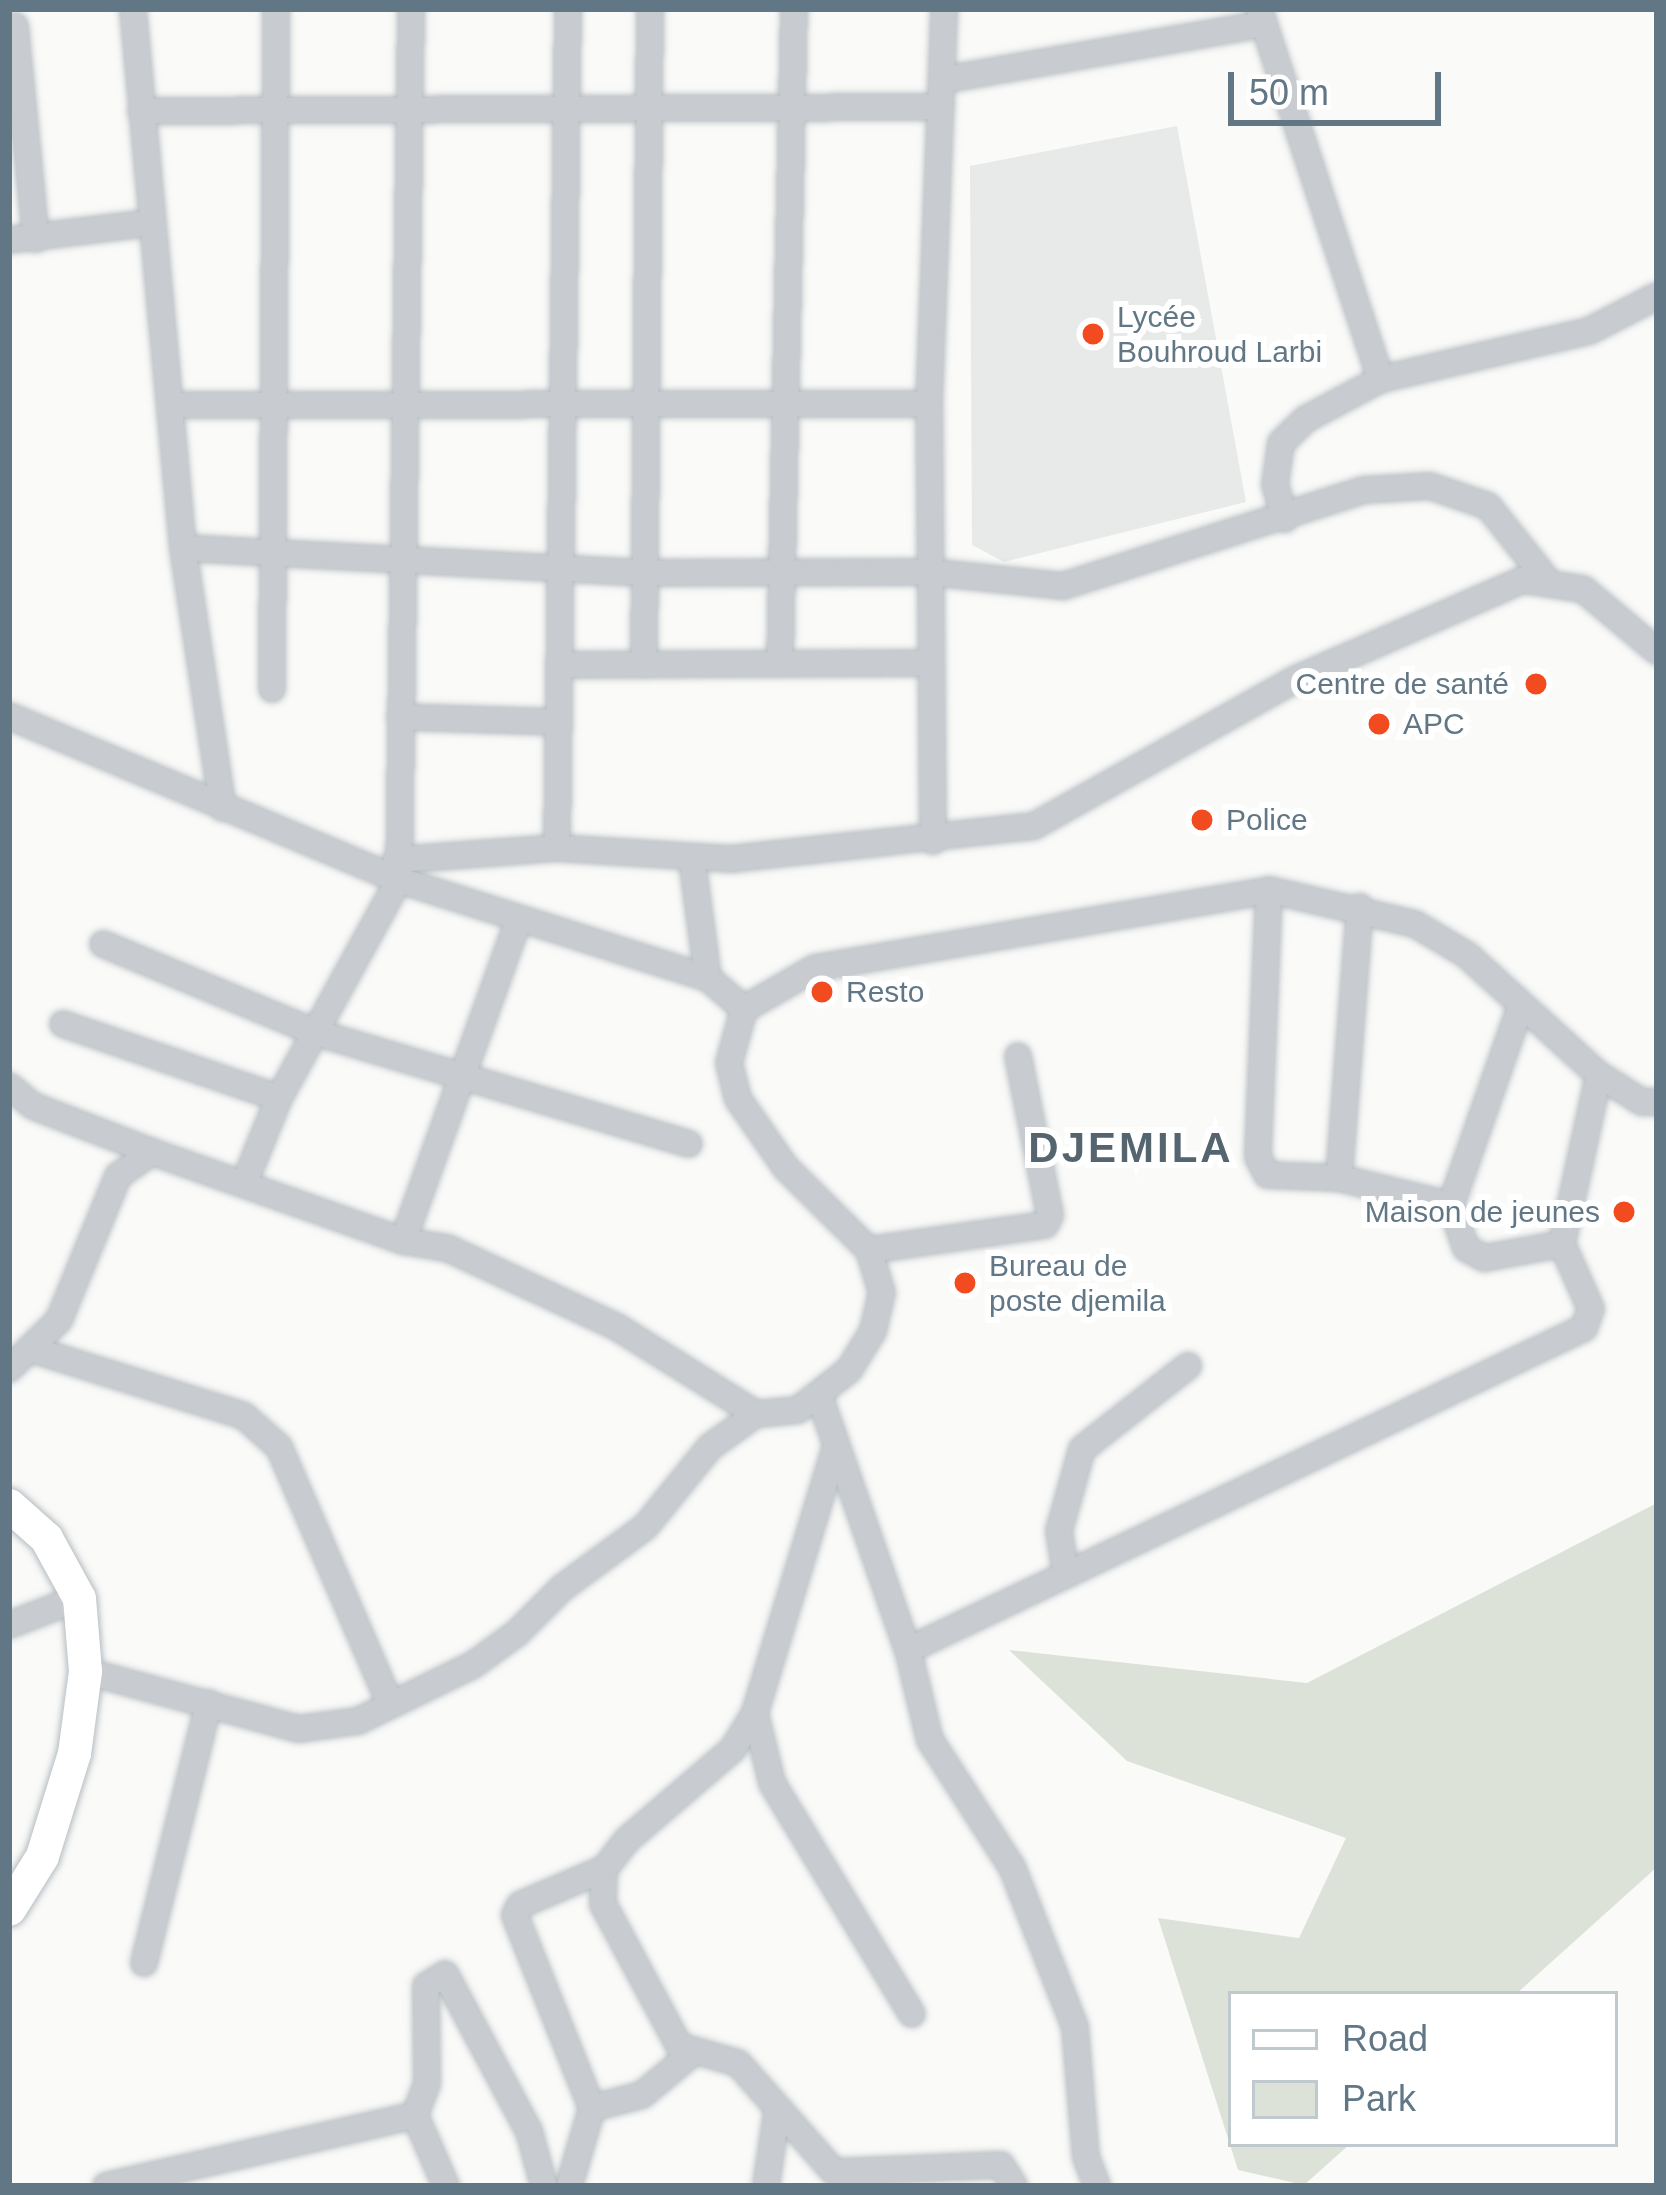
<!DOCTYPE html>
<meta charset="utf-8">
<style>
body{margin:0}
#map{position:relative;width:1666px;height:2195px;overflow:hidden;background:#fafaf8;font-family:Helvetica,sans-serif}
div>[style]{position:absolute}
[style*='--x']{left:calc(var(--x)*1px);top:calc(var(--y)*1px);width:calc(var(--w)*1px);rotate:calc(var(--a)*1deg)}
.built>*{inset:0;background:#e8e9e9}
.green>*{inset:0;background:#dce2d8}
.roads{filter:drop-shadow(0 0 3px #b7bec3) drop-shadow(0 0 3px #b7bec3)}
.street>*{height:24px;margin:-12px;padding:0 12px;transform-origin:12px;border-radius:12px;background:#c8ccd0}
.secondary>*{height:33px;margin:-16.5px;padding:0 16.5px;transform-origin:16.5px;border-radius:16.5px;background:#fff}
.dots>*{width:33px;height:33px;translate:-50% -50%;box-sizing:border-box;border:6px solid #fff;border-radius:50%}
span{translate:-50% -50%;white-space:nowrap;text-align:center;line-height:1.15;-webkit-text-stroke:12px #fff;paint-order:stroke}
.poi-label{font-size:30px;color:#627785}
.left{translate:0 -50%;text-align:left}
.right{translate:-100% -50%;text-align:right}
.district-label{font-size:42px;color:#55656f;font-weight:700;letter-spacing:3px}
.frame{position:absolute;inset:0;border:12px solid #627785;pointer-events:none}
.legend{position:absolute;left:1228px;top:1991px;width:390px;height:156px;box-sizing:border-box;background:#fff;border:3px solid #c0c9ce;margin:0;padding:15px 21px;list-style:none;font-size:36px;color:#627785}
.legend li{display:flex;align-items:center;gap:24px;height:60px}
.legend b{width:60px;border:3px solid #c0c9ce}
.scale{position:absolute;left:1228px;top:72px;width:213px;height:54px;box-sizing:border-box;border:6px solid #627785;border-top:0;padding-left:15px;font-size:36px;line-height:42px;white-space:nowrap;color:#627785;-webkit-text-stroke:9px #fff;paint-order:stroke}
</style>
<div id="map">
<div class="built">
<i style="clip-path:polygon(1177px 126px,1246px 502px,1004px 562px,972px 545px,970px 166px)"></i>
</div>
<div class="green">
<i style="clip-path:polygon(1657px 1503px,1657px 1867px,1516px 1994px,1231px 1994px,1231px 2144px,1350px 2144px,1304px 2185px,1238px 2170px,1158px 1918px,1299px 1938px,1346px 1838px,1127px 1761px,1009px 1650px,1307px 1683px)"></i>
</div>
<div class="roads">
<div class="street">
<i style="--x:133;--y:9;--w:541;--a:84.7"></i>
<i style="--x:183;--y:548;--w:263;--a:81.3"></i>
<i style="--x:1259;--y:9;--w:390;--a:71.8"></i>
<i style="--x:15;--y:26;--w:214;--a:84.4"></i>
<i style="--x:942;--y:80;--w:327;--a:-9.9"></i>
<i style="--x:141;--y:111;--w:800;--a:-0.29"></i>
<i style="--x:9;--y:240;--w:142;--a:-6.9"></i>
<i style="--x:171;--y:405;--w:758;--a:-0.08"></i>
<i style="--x:1285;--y:519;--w:35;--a:-106"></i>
<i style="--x:1275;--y:485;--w:42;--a:-81.9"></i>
<i style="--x:1281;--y:443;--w:35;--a:-44"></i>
<i style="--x:1306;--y:419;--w:85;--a:-28.1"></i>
<i style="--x:1381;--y:379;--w:213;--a:-13"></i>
<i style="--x:1589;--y:331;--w:76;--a:-27.2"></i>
<i style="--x:183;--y:548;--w:462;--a:3.1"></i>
<i style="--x:644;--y:573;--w:284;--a:-0.2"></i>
<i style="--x:928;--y:572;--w:136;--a:5.9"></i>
<i style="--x:1063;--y:586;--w:315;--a:-17.7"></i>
<i style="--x:1363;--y:490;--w:67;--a:-3.4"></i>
<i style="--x:1430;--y:486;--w:61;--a:19"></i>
<i style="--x:1488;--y:506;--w:93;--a:51.5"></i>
<i style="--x:780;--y:664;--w:655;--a:-88.78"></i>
<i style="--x:560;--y:665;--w:369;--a:-0.3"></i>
<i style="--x:644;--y:665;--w:656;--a:-89.48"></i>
<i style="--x:272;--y:689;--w:680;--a:-89.66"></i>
<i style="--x:9;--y:716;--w:423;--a:22.8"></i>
<i style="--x:399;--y:880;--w:324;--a:17.6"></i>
<i style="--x:400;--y:717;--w:159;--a:1.8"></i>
<i style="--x:933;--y:841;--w:437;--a:-90.5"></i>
<i style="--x:929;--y:404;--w:395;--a:-87.8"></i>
<i style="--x:557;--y:848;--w:839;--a:-89.25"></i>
<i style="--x:396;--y:860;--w:161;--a:-4.3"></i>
<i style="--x:557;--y:848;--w:173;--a:3.6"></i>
<i style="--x:730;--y:859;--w:306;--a:-6.2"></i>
<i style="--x:1034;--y:826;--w:300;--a:-29.3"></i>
<i style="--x:1296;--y:679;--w:248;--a:-23.6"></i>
<i style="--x:1523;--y:580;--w:61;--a:8.5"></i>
<i style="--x:1583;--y:589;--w:97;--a:40"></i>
<i style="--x:692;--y:860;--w:119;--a:82.3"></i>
<i style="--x:708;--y:978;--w:48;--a:40.7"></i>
<i style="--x:1269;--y:890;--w:267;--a:92.4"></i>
<i style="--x:1258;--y:1157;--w:20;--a:63"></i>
<i style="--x:1267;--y:1175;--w:72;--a:2.4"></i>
<i style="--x:1339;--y:1178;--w:115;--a:13.6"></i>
<i style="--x:1451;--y:1205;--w:209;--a:-70.7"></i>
<i style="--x:103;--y:944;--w:232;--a:22.6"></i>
<i style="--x:317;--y:1033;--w:388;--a:16.6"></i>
<i style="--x:63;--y:1024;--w:228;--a:18.9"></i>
<i style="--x:9;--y:1086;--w:31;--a:40"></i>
<i style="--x:33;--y:1106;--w:128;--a:21.1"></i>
<i style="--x:152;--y:1152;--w:266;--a:19.5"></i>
<i style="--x:403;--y:1241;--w:45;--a:9"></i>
<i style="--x:447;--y:1248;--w:187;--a:24.9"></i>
<i style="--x:617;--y:1327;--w:164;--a:32"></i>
<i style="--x:756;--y:1414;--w:42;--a:-5.4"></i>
<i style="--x:798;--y:1410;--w:65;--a:-38.1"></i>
<i style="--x:849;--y:1370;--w:46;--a:-58.4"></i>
<i style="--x:873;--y:1331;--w:39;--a:-77"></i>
<i style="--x:882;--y:1293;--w:45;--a:-106.8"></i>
<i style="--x:869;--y:1250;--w:117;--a:-135.3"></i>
<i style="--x:786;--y:1168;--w:84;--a:-124.8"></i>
<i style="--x:738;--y:1099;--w:37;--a:-104"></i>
<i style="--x:729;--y:1063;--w:56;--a:-74.5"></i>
<i style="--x:744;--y:1009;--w:82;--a:-30"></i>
<i style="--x:815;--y:968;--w:461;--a:-9.7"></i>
<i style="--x:1269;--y:890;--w:150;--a:13.1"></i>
<i style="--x:1415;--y:924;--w:61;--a:30.8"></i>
<i style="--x:1467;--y:955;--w:178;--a:42.3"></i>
<i style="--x:1599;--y:1075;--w:51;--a:32.1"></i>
<i style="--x:1642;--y:1102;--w:15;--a:0"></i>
<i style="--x:1339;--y:1178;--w:272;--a:-85.6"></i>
<i style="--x:244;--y:1184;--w:93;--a:-67.9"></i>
<i style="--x:279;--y:1098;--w:249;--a:-61.2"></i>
<i style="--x:399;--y:880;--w:871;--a:-89.21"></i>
<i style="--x:1451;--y:1205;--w:46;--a:70.8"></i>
<i style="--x:1466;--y:1248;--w:21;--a:29"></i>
<i style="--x:1484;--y:1258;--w:79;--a:-10.2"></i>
<i style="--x:403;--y:1241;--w:340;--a:-70.2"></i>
<i style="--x:869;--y:1250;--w:178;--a:-8.1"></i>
<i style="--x:1045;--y:1225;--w:11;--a:-63"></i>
<i style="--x:1050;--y:1215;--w:162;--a:-101.4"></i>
<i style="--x:34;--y:1350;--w:220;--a:17.4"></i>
<i style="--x:244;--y:1416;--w:47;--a:41.5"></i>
<i style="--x:279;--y:1447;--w:279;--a:66.6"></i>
<i style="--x:9;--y:1369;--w:70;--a:-44.4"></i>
<i style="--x:59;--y:1320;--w:156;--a:-67.7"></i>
<i style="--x:118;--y:1176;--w:42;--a:-35.2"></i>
<i style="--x:819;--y:1395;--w:270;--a:70.8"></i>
<i style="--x:908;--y:1650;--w:93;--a:76.3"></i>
<i style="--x:930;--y:1740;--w:151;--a:57.2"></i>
<i style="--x:1012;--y:1867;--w:172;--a:68.5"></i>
<i style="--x:1075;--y:2027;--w:130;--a:85.2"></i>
<i style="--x:1086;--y:2157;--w:31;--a:69"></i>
<i style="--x:836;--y:1446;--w:279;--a:106.9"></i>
<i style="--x:755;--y:1713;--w:42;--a:121.4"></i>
<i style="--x:733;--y:1749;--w:140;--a:139.4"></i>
<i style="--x:627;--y:1840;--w:37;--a:128"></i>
<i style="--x:604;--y:1869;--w:35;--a:92"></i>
<i style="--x:603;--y:1904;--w:161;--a:61.8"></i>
<i style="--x:679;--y:2046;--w:61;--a:16.1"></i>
<i style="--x:738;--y:2063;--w:145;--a:48.6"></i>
<i style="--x:834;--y:2172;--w:167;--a:-2.4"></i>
<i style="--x:1001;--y:2165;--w:25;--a:58"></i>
<i style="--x:1066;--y:1575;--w:45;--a:-99"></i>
<i style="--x:1059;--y:1531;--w:85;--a:-74.3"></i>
<i style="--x:1082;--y:1449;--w:135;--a:-38.1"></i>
<i style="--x:9;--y:1625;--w:75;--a:-21.1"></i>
<i style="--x:908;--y:1650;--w:749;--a:-25.47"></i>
<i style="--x:1584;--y:1328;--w:20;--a:-70"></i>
<i style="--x:1591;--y:1309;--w:71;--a:-114"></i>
<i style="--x:1562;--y:1244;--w:173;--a:-77.7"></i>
<i style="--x:85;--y:1671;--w:221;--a:15.2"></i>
<i style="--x:298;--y:1729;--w:61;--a:-7.6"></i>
<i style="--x:358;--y:1721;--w:128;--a:-26"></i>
<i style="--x:473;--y:1665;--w:54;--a:-36"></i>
<i style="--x:517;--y:1633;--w:64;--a:-45"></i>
<i style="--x:562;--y:1588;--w:104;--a:-36.4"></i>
<i style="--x:646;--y:1526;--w:102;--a:-51"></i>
<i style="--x:710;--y:1447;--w:57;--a:-35.7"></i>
<i style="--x:755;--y:1713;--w:72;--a:76.3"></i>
<i style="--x:772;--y:1783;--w:270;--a:58.8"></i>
<i style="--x:144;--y:1963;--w:268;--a:-76"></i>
<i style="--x:592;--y:2108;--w:208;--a:-111.8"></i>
<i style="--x:515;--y:1915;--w:11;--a:-63"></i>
<i style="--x:520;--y:1905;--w:91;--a:-23.2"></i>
<i style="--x:106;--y:2186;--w:317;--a:-12.9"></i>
<i style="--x:446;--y:2186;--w:77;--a:-113.6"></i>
<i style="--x:415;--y:2115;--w:33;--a:-69"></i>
<i style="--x:427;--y:2084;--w:98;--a:-90.6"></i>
<i style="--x:426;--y:1986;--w:22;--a:-32"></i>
<i style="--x:445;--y:1974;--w:178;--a:61.9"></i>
<i style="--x:529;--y:2131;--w:57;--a:74.7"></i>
<i style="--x:569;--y:2186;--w:81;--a:-73.6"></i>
<i style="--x:592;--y:2108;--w:52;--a:-14.6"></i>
<i style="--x:642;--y:2095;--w:62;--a:-39.8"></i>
<i style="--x:766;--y:2186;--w:75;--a:-81.5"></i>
</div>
<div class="secondary">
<i style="--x:9;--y:1505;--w:50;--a:41.7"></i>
<i style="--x:46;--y:1538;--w:68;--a:61.2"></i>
<i style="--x:79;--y:1598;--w:73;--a:85.3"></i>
<i style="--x:85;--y:1671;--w:83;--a:97.6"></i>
<i style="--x:74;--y:1753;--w:108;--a:107.3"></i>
<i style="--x:42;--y:1856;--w:62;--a:121.9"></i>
</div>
</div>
<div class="dots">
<i style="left:1093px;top:334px;background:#f24b20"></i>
<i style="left:1536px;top:684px;background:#f24b20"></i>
<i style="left:1379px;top:724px;background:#f24b20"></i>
<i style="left:1202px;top:820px;background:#f24b20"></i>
<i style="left:822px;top:992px;background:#f24b20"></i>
<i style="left:1624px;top:1212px;background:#f24b20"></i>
<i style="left:965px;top:1283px;background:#f24b20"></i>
</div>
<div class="poi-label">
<span class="left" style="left:1117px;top:334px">Lycée<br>Bouhroud Larbi</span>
<span class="right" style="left:1509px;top:684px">Centre de santé</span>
<span class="left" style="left:1403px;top:724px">APC</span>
<span class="left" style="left:1226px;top:820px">Police</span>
<span class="left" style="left:846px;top:992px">Resto</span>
<span class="right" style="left:1600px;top:1212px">Maison de jeunes</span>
<span class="left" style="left:989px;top:1283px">Bureau de<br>poste djemila</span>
</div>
<div class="district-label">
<span style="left:1131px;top:1148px">DJEMILA</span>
</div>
<div class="frame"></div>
<ul class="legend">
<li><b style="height:15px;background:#fff"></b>Road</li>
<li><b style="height:33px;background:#dce2d8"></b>Park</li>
</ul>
<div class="scale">50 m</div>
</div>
